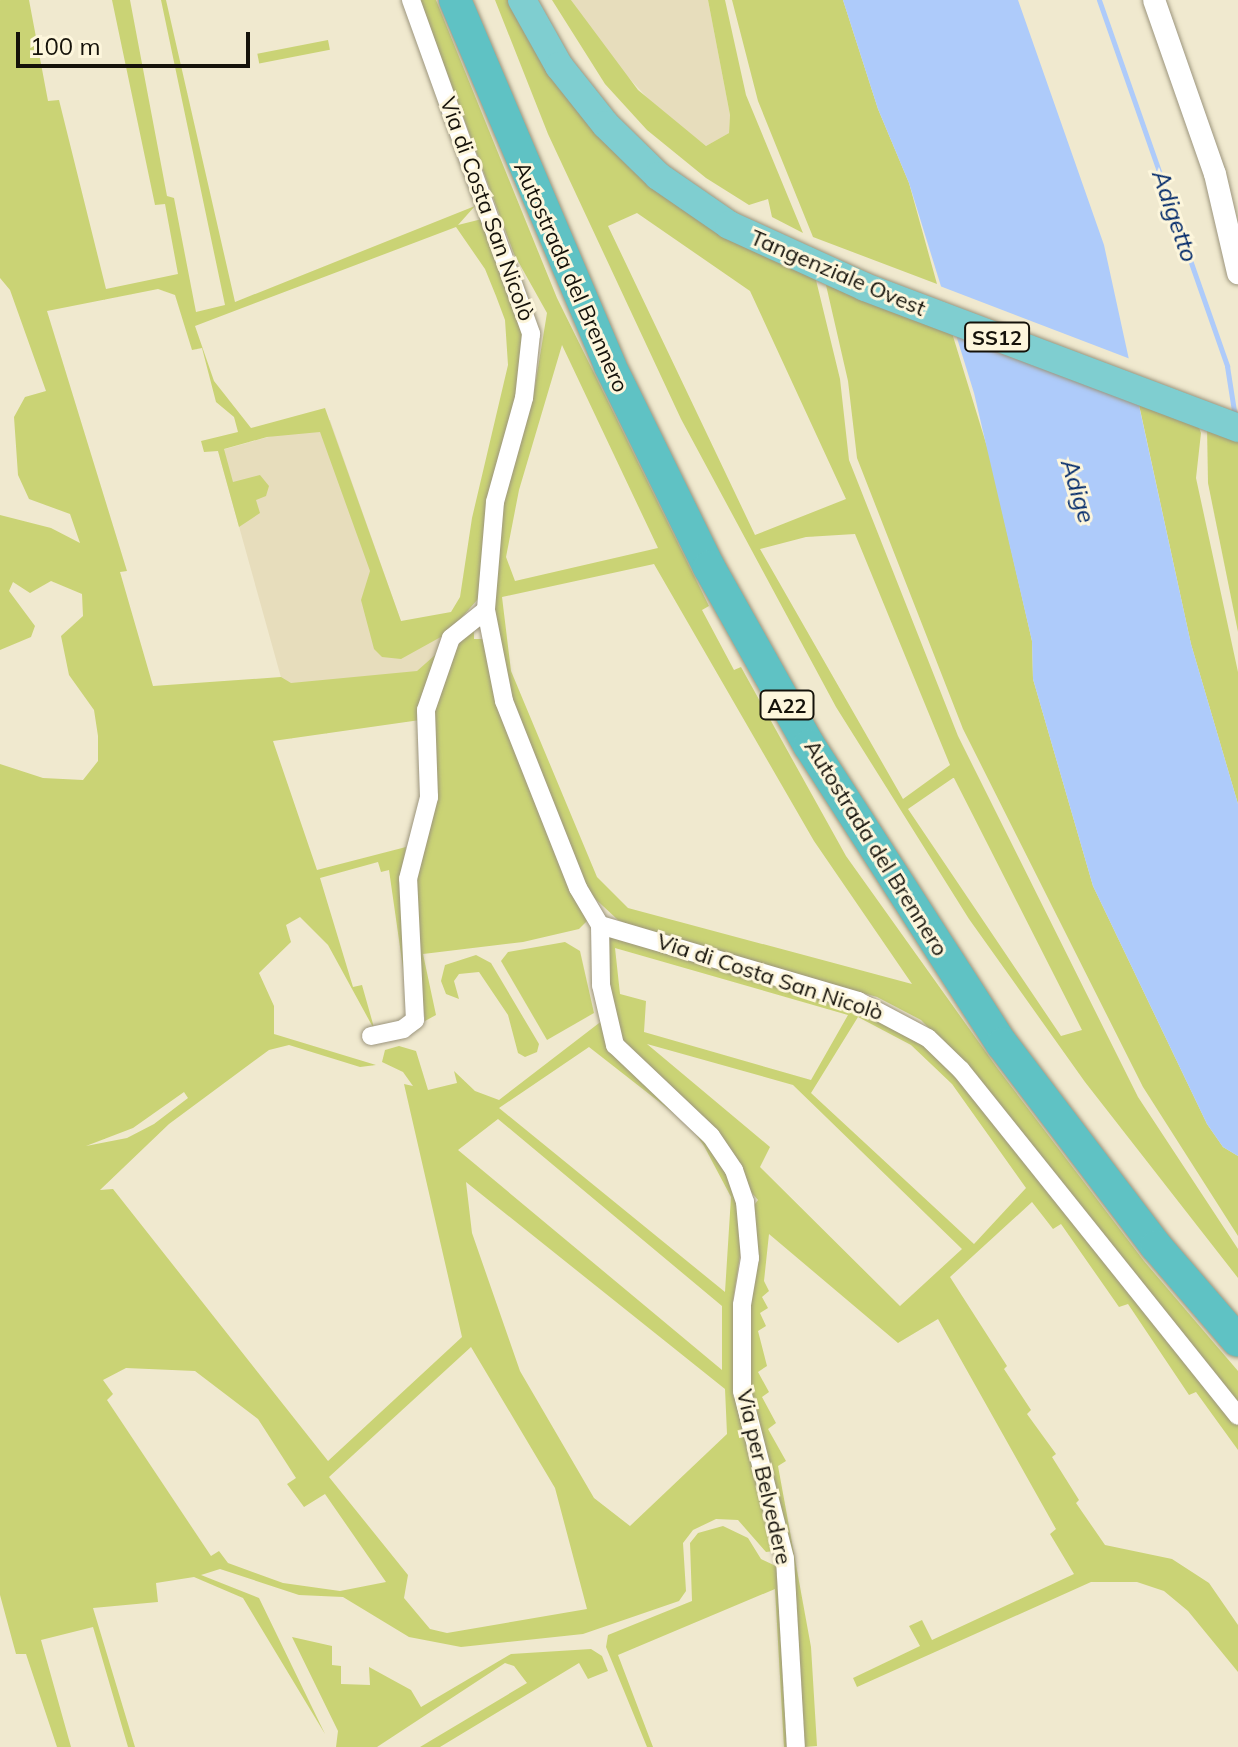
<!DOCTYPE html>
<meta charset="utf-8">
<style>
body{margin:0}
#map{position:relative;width:1238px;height:1747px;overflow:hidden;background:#f0e9cf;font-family:Mulish,sans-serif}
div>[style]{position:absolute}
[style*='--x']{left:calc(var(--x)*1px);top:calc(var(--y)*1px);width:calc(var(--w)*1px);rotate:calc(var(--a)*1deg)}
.built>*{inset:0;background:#e7ddbc}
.green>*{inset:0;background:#cad375;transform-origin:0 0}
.water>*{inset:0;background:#aecbfa}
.pier>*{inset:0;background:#f0e9cf}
.stream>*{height:5px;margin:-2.5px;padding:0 2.5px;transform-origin:2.5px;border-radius:2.5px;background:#aecbfa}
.roads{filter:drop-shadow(0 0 2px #9c957d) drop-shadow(0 0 2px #9c957d)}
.minor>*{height:18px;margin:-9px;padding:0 9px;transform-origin:9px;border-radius:9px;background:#fff}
.tertiary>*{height:22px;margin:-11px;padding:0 11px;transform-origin:11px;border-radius:11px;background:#fff}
.trunk>*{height:28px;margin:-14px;padding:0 14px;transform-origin:14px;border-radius:14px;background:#7fced0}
.motorway>*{height:32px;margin:-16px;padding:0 16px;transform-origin:16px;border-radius:16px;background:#5fc2c4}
span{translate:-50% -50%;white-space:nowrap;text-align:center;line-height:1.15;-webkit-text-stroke:6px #fdf6dc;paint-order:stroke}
.shield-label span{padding:2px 6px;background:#fdf6dc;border:2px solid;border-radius:6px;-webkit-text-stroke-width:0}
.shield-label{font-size:20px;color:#15120a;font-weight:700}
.street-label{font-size:22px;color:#15120a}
.water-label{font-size:24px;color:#002869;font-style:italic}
.scale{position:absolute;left:16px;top:32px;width:234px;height:36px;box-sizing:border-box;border:4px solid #15120a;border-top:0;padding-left:10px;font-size:24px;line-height:28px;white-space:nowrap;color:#15120a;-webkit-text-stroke:6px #fdf6dc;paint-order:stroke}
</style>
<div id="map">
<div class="built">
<i style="clip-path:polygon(571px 0,708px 0,730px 115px,729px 133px,706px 146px,654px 105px,614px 62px)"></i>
<i style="clip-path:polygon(330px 420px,401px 621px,448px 633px,427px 692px,287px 699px,218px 451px)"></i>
</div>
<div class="green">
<i style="clip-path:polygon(evenodd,0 0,29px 0,48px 101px,59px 100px,106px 289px,178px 274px,165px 204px,155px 205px,112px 0,130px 0,167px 196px,174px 198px,196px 312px,225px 305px,161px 0,166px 0,235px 302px,475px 206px,458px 225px,482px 219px,522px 326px,523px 372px,478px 599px,448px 633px,401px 659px,382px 657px,374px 649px,361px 600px,370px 571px,320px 432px,267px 437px,224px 449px,233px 482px,260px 475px,269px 486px,266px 496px,256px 500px,260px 513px,239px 527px,218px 451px,204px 452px,201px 441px,238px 432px,234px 417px,216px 402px,202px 348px,192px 350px,175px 295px,158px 289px,47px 311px,127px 571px,120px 572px,153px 686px,281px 677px,291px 683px,417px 671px,443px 648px,420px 720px,273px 741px,317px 870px,406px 847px,401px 876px,410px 1017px,389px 870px,381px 872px,378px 862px,320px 878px,353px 987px,362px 985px,375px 1031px,328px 945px,300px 917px,286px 925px,291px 942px,259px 973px,274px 1006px,274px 1034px,376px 1065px,360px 1067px,289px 1045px,269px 1050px,169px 1124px,100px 1190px,113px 1189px,328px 1461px,462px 1337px,404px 1084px,413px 1086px,403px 1072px,382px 1062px,385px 1050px,399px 1046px,416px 1051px,428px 1090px,457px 1083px,454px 1071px,475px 1091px,499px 1100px,603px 1020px,696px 1126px,732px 1176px,743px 1236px,733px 1300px,733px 1397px,738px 1400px,774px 1551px,766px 1552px,738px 1520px,716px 1519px,693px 1530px,683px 1543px,686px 1591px,679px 1601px,583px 1634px,461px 1647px,409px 1637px,343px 1597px,299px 1595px,220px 1569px,201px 1575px,259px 1598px,325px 1734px,243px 1598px,194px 1577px,156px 1583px,158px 1602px,93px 1608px,135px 1747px,128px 1747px,93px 1627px,41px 1640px,71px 1747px,57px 1747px,26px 1654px,16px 1654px,0 1595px,0 764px,43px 778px,83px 780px,98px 761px,98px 736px,94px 710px,69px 675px,61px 636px,83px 616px,82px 594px,51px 581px,30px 593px,13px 582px,9px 591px,35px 626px,31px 637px,0 650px,0 515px,51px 528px,80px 543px,70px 514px,29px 499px,18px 475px,14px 417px,25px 397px,46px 391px,10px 290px,0 278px,0 0,456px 227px,485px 269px,496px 296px,505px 320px,508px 365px,472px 518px,460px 597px,451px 612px,401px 621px,325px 408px,251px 428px,214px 381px,195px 326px,456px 227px,0 0,589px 1047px,690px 1126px,704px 1146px,731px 1197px,725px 1292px,499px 1108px,589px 1047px,0 0,184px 1092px,188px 1098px,154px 1124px,127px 1138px,86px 1146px,133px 1128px,184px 1092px,0 0,498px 1119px,722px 1306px,722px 1370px,458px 1150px,498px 1119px,0 0,466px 1182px,725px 1389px,727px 1434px,630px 1526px,594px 1498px,520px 1371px,472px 1233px,466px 1182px,0 0,471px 1347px,555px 1488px,587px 1609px,447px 1633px,430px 1629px,404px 1598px,408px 1575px,329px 1477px,471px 1347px,0 0,126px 1368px,195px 1371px,258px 1419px,296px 1478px,287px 1484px,304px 1507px,325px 1494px,386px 1582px,340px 1591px,283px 1583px,228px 1563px,219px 1551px,211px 1556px,107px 1400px,113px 1394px,103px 1380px,126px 1368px)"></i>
<i style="clip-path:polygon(evenodd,420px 0,436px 0,557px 298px,709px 606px,702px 610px,734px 670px,741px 667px,846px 856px,998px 1069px,1144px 1261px,1238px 1371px,1238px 1404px,982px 1082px,921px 1020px,877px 997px,639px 929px,618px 920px,589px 893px,509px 698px,494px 605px,497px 528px,534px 392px,547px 313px,514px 254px,420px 0,562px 345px,658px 548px,515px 581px,506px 557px,519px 490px,562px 345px,420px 0,654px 564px,814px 841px,912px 984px,628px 908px,597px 877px,511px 671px,502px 597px,654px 564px)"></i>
<i style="clip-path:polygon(evenodd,495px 0,512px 0,538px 50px,726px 236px,816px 280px,840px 379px,849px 460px,958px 736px,1138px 1097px,1238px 1249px,1238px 1278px,1085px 1082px,969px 919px,836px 707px,681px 419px,548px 134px,495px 0,637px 213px,750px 291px,846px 499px,755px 535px,608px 226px,637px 213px,495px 0,855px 534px,950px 765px,903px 799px,760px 549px,806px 537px,855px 534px,495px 0,953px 778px,954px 778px,1082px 1030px,1061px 1036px,908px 809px,953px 778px)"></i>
<i style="clip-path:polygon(552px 0,571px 0,638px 90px,706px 146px,729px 133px,730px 115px,708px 0,725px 0,746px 95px,803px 233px,772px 217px,768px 199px,749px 205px,706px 178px,647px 130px,605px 84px)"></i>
<i style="clip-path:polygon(732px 0,843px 0,878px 109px,909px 183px,937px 284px,813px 237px,758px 101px)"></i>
<i style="left:328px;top:40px;width:10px;height:72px;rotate:79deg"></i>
<i style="clip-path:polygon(826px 285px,952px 333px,989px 453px,1032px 641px,1033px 679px,1093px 886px,1207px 1124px,1223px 1147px,1238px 1156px,1238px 1236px,1143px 1087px,963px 729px,857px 458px,848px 381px)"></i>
<i style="clip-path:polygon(1138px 400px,1197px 422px,1201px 433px,1196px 478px,1238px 672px,1238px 804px,1191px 644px)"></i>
<i style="clip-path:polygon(1207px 426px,1238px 438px,1238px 632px,1208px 483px)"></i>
<i style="clip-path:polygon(475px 626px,483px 626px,474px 631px,474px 639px,483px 639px,505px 726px,587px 921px,579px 929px,523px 942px,423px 954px,436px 1015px,425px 1021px,413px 917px,432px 712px,455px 648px)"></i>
<i style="clip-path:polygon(evenodd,613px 935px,838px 1000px,931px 1047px,1238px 1421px,1238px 1450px,1196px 1392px,1189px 1395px,1128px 1304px,1119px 1307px,1061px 1224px,1053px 1229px,1032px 1202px,950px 1277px,1007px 1366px,1004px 1369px,1031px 1410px,1027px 1414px,1056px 1454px,1052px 1457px,1079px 1500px,1076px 1503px,1105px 1545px,1172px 1559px,1209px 1583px,1238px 1625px,1238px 1672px,1188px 1611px,1164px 1591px,1137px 1582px,1091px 1582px,857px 1687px,853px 1678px,920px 1646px,909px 1626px,922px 1620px,932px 1640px,1074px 1574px,1050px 1534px,1056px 1529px,938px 1319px,898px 1343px,769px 1234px,764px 1281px,769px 1291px,762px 1297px,768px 1308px,760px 1313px,766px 1326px,758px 1331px,767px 1366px,758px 1372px,769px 1392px,762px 1397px,776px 1423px,768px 1429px,786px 1461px,778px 1466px,811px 1647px,817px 1746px,803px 1747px,795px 1669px,747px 1384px,752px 1208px,758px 1200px,620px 1042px,602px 937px,613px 935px,615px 948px,848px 1015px,811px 1080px,644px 1032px,646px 1001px,620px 994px,615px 948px,613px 935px,858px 1017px,911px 1045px,952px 1084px,1026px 1188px,974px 1244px,811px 1093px,858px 1017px,613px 935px,647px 1044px,793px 1085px,962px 1249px,900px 1306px,760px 1167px,770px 1147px,647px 1044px)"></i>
<i style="clip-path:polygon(565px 942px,580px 951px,594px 1013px,547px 1040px,501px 961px,508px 952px)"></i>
<i style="clip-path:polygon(476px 955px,491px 963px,539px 1044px,537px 1052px,525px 1057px,518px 1053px,508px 1015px,479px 972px,459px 974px,454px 981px,459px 999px,446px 994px,441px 981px,445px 965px)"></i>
<i style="clip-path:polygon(723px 1526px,748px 1538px,761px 1559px,778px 1567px,791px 1747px,784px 1747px,775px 1589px,618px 1655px,653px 1747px,647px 1747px,606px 1647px,608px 1635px,692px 1601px,690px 1543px,698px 1533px)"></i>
<i style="clip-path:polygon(292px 1637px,332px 1646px,332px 1665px,341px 1666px,341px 1684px,370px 1685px,369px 1667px,411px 1690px,421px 1707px,511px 1654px,591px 1649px,602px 1656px,608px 1671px,588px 1679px,579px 1663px,440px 1747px,420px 1747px,527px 1683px,514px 1666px,505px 1663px,377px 1747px,336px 1747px,338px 1731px)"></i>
</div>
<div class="water">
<i style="clip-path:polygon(843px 0,1018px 0,1104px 245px,1191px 644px,1238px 804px,1238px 1156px,1223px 1147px,1207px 1124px,1093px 886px,1033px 679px,1032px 641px,974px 393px,909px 183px,878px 109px)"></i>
</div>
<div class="pier">
<i style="clip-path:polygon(932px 283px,1133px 360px,1143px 402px,948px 331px)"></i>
</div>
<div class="stream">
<i style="--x:1099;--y:0;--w:388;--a:70.7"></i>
<i style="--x:1227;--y:366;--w:52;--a:81.1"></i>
</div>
<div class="roads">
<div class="minor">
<i style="--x:411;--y:0;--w:355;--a:70.2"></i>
<i style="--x:531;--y:334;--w:64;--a:96.2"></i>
<i style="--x:524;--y:398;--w:108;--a:105.6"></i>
<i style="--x:495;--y:502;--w:108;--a:94.8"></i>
<i style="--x:486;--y:610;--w:93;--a:78.8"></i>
<i style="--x:504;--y:701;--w:201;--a:68.4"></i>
<i style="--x:578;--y:888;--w:43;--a:59.3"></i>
<i style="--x:600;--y:925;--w:269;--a:16.4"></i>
<i style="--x:858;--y:1001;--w:79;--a:27.9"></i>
<i style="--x:928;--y:1038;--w:46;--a:44.1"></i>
<i style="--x:961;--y:1070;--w:443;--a:51.3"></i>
<i style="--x:600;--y:925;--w:60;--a:89"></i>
<i style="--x:601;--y:985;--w:62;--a:76.9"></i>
<i style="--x:615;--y:1045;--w:132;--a:43.5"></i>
<i style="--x:711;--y:1136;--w:41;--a:55.9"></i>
<i style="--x:734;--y:1170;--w:34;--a:71"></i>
<i style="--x:745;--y:1202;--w:56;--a:84.9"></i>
<i style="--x:750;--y:1258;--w:48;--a:99.7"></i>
<i style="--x:742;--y:1305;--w:86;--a:90"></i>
<i style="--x:742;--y:1391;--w:173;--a:75.6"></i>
<i style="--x:785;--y:1559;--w:188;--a:86.7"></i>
<i style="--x:371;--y:1036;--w:33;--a:-12"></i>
<i style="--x:403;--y:1029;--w:15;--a:-37"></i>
<i style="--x:415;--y:1020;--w:141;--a:-92.8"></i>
<i style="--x:408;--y:879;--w:85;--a:-75.6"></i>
<i style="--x:429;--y:797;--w:87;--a:-92"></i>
<i style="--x:426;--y:710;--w:76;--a:-70.9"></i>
<i style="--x:451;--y:638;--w:45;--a:-38.7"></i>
</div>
<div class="tertiary">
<i style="--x:1154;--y:0;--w:184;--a:70.7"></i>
<i style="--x:1215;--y:174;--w:102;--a:76.9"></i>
</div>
<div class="trunk">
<i style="--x:522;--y:0;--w:76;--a:60.7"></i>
<i style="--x:559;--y:66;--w:75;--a:51.5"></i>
<i style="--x:606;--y:125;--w:73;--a:44.4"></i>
<i style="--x:658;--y:176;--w:86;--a:34.6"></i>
<i style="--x:729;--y:225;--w:149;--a:24.5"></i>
<i style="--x:865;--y:287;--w:399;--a:20.7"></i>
</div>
<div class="motorway">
<i style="--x:455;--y:0;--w:397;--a:67"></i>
<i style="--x:610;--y:366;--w:224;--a:63.8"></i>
<i style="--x:709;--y:567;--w:204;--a:60.7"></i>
<i style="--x:809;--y:745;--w:356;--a:57.2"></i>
<i style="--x:1002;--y:1044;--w:254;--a:52.7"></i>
<i style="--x:1156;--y:1246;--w:125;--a:49.2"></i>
</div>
</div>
<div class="shield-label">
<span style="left:997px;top:337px">SS12</span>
<span style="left:787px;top:705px">A22</span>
</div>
<div class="street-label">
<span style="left:487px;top:209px;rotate:70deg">Via di Costa San Nicolò</span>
<span style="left:838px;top:273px;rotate:23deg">Tangenziale Ovest</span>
<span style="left:571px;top:277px;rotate:66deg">Autostrada del Brennero</span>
<span style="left:876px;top:848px;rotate:58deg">Autostrada del Brennero</span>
<span style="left:770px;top:977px;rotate:18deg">Via di Costa San Nicolò</span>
<span style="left:764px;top:1477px;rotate:77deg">Via per Belvedere</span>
</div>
<div class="water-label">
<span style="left:1175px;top:216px;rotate:71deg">Adigetto</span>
<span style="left:1078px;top:491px;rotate:73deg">Adige</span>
</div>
<div class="scale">100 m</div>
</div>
